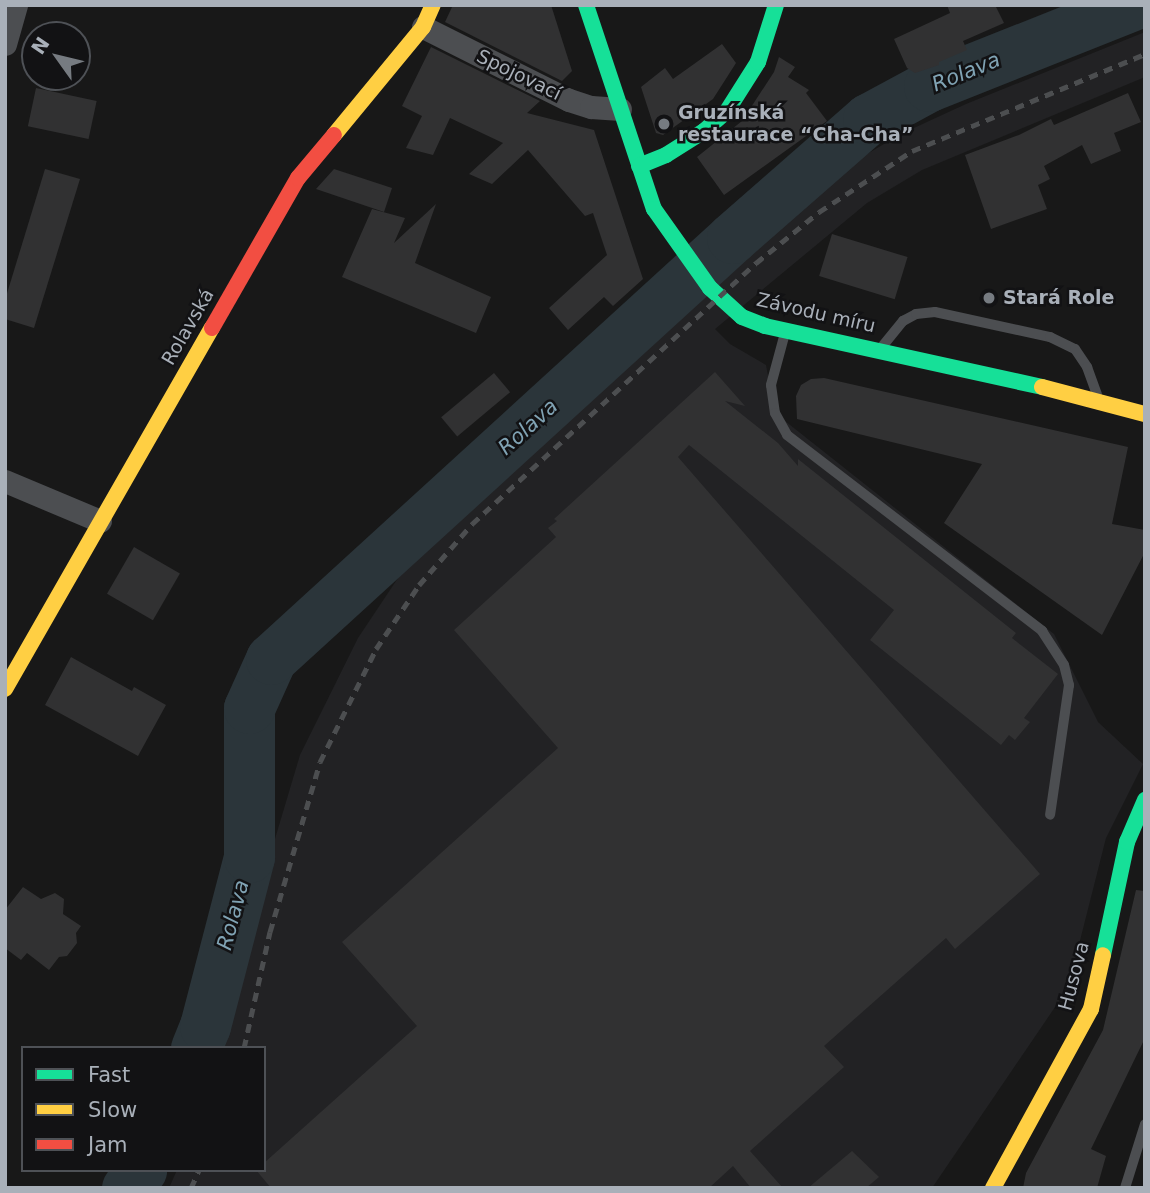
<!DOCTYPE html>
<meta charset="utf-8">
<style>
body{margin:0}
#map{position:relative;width:1150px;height:1193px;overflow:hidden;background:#181818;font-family:"DejaVu Sans",sans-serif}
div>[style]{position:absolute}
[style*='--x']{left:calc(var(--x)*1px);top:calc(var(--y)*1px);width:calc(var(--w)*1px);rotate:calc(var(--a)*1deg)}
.built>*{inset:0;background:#222224}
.river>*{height:51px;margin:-25.5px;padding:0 25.5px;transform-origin:25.5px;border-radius:25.5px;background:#2b353a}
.building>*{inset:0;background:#313132;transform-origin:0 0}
.lane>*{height:10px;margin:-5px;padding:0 5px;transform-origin:5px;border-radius:5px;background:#4c4e51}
.street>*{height:23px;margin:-11.5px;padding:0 11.5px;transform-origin:11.5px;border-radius:11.5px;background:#4c4e51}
.fast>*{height:16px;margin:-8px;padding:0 8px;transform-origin:8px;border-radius:8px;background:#16e098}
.slow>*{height:16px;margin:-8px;padding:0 8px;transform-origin:8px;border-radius:8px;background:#ffcf43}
.jam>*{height:16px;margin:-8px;padding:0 8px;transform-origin:8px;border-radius:8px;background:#f24e42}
.rail>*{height:5px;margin-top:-2.5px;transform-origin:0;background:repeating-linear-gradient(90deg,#4c4e50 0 9px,transparent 0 16px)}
.dots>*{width:19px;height:19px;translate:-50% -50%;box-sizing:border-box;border:4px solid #121214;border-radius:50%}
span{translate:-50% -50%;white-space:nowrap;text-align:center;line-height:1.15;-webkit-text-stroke:5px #121214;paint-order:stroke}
.street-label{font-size:19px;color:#a9b0b9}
.poi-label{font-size:19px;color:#a9b0b9;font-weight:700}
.left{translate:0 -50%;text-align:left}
.water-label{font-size:21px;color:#80a3b4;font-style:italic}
.frame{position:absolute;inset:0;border:7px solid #a9b0b9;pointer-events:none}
.legend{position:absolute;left:21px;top:1046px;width:245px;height:126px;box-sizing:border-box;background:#121214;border:2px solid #4e5156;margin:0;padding:9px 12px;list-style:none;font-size:21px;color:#a9b0b9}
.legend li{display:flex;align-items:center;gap:14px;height:35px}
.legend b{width:35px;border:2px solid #4e5156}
.north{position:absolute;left:21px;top:21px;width:70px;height:70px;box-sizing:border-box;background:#121214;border:2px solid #4e5156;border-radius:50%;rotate:304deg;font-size:19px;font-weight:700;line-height:28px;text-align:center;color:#a9b0b9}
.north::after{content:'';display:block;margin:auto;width:24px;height:32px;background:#767b81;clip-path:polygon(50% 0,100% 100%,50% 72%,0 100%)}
</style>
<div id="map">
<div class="built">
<i style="clip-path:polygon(1145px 32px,1145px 77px,922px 170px,867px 203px,715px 329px,730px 344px,766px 365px,775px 413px,1054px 634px,1098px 722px,1143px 764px,1106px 838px,1068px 988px,932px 1188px,169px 1188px,177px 1170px,264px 1170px,264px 1048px,222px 1048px,249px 926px,300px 755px,358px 638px,402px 572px,457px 510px,531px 438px,705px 282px,843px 168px,903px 133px,966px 104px)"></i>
</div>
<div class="river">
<i style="--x:196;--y:1048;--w:24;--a:-68"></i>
<i style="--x:205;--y:1026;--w:175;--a:-75.4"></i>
<i style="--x:249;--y:857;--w:149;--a:-90"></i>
<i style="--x:249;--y:708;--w:54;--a:-65.8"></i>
<i style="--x:271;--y:659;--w:624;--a:-42.4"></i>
<i style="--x:732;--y:238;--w:181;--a:-41.2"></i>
<i style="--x:868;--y:119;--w:69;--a:-28.4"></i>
<i style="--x:929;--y:86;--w:219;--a:-21.7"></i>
<i style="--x:127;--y:1188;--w:23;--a:-52"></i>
</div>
<div class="building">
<i style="clip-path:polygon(453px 5px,551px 5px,572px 71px,562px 81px,445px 22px)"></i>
<i style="clip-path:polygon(947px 5px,995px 5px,1004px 23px,963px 41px,967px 50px,939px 62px,939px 65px,915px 73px,907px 68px,894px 39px,950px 13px)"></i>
<i style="clip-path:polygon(722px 44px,736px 63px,713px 99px,663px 135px,656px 133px,641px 87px,665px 68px,673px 79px)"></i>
<i style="clip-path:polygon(431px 47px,540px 101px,527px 113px,594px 130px,643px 279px,613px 306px,604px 297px,568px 330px,549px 308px,607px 255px,593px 213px,585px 216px,528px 150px,492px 184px,469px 174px,503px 143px,450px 118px,433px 155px,406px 148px,422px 116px,402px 106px)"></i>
<i style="clip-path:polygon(779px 57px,795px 67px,788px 77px,809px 90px,806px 93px,827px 121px,724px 195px,697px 157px,742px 121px,774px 72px)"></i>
<i style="left:36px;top:88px;width:62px;height:39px;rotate:12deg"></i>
<i style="clip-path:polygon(1128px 93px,1141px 122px,1114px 133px,1121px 151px,1091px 164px,1082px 145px,1044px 166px,1050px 179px,1038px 185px,1047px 209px,991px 229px,965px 155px,1019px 135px,1051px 119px,1054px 125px)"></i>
<i style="clip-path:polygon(45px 169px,80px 179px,34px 328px,5px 319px,5px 300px)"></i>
<i style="clip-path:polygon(334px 169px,392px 188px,384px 212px,316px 189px)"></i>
<i style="clip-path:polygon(436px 204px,415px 263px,491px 297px,476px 333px,342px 277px,372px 209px,405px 218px,394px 243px)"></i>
<i style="left:832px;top:234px;width:79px;height:44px;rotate:17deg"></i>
<i style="clip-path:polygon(715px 372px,745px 406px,725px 401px,778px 443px,798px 466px,798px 459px,1016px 633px,1012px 638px,1058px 674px,1024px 718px,1030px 722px,1015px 740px,1009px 735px,1001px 745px,870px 640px,894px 610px,689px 445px,678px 457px,1040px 874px,955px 949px,946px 938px,824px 1046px,844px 1067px,750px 1151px,783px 1188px,751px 1188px,733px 1166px,709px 1188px,271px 1188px,256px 1170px,264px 1170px,264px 1163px,417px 1026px,342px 942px,558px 748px,454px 630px,556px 537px,548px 528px,557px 521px,554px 519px)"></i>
<i style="left:494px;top:373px;width:25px;height:69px;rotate:50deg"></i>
<i style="clip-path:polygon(824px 378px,1128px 447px,1112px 524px,1145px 530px,1145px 552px,1102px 635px,944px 523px,982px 464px,797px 419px,796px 396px,801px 385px,811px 379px)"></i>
<i style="left:134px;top:547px;width:53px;height:54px;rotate:30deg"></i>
<i style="clip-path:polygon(71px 657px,132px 691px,134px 687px,166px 705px,138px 756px,45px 705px)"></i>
<i style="clip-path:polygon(23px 887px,41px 899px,55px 893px,64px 899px,63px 914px,81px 926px,76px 933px,77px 943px,67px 956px,59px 957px,49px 970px,27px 953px,21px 960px,5px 948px,5px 910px)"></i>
<i style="clip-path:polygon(1136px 890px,1145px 891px,1145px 1038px,1091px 1149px,1106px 1156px,1097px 1188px,1023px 1188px,1026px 1173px,1103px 1030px)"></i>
<i style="clip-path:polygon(852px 1151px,879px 1177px,866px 1188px,808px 1188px)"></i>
</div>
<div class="lane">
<i style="--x:785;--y:333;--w:54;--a:105.1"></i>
<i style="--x:771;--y:385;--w:28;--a:82"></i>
<i style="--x:775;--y:413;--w:25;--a:61"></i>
<i style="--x:787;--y:435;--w:322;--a:37.5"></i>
<i style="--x:1042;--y:631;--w:40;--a:57.1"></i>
<i style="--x:1064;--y:665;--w:21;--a:76"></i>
<i style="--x:1069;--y:685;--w:131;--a:98.3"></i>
<i style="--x:881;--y:348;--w:35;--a:-51"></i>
<i style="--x:903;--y:321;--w:15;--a:-28"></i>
<i style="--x:916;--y:314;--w:19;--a:-6"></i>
<i style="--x:935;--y:312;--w:118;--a:12.3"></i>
<i style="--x:1050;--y:337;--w:28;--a:26"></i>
<i style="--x:1075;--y:349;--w:22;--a:56"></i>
<i style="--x:1087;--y:367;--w:29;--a:70"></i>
<i style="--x:1125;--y:1188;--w:67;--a:-72.6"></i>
</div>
<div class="street">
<i style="--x:423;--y:27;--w:163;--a:26.6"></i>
<i style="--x:569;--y:100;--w:23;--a:18"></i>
<i style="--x:591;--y:107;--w:29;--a:4"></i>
<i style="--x:5;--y:44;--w:41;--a:-74.2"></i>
<i style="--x:5;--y:481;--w:103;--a:22.8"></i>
</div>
<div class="fast">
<i style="--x:586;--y:5;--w:215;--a:71.6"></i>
<i style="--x:654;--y:209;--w:97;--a:54.7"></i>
<i style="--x:710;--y:288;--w:43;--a:42.2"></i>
<i style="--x:742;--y:317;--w:25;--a:21"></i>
<i style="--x:765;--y:326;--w:284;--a:12.4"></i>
<i style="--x:639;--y:166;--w:29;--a:-22"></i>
<i style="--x:666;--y:155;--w:45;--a:-32.3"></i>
<i style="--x:704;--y:131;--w:30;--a:-41"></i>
<i style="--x:727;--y:111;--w:58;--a:-57.7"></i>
<i style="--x:758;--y:62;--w:60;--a:-72.5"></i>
<i style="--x:1103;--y:955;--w:116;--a:-78"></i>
<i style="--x:1127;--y:842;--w:46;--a:-66.8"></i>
</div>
<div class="slow">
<i style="--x:334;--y:135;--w:140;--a:-50.5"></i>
<i style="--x:423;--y:27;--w:24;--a:-66"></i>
<i style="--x:1042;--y:387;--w:106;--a:14.7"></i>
<i style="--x:5;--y:689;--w:416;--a:-60.2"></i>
<i style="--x:993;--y:1188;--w:204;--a:-61.3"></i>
<i style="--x:1091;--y:1009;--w:55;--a:-77.5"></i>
</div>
<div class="jam">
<i style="--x:212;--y:328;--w:173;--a:-60.2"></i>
<i style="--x:298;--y:178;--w:56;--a:-50.1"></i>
</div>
<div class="rail">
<i style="--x:244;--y:1048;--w:119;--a:-77.4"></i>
<i style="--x:270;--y:932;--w:177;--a:-73.6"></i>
<i style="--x:320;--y:762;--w:126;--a:-63.6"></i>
<i style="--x:376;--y:649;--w:77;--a:-56.1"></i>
<i style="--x:419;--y:585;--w:81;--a:-49"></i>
<i style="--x:472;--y:524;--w:386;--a:-42.6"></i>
<i style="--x:756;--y:263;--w:81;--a:-39"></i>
<i style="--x:819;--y:212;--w:111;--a:-33.3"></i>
<i style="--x:912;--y:151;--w:252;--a:-22.6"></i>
<i style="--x:191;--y:1188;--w:20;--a:-66"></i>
</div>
<div class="dots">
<i style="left:664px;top:124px;background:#767b81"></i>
<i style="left:989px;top:298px;background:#767b81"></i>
</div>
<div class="street-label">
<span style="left:519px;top:75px;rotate:26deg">Spojovací</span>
<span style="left:816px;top:313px;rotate:13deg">Závodu míru</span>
<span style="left:188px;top:327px;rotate:-60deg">Rolavská</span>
<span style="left:1074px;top:976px;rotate:-75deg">Husova</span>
</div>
<div class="poi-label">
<span class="left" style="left:678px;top:124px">Gruzínská<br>restaurace “Cha-Cha”</span>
<span class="left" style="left:1003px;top:298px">Stará Role</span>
</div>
<div class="water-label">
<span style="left:966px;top:72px;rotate:-22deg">Rolava</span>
<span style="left:528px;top:427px;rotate:-42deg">Rolava</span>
<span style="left:233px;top:915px;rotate:-75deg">Rolava</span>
</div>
<div class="frame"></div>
<ul class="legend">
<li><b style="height:9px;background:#16e098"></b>Fast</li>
<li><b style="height:9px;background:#ffcf43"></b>Slow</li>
<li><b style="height:9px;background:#f24e42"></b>Jam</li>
</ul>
<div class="north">N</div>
</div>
